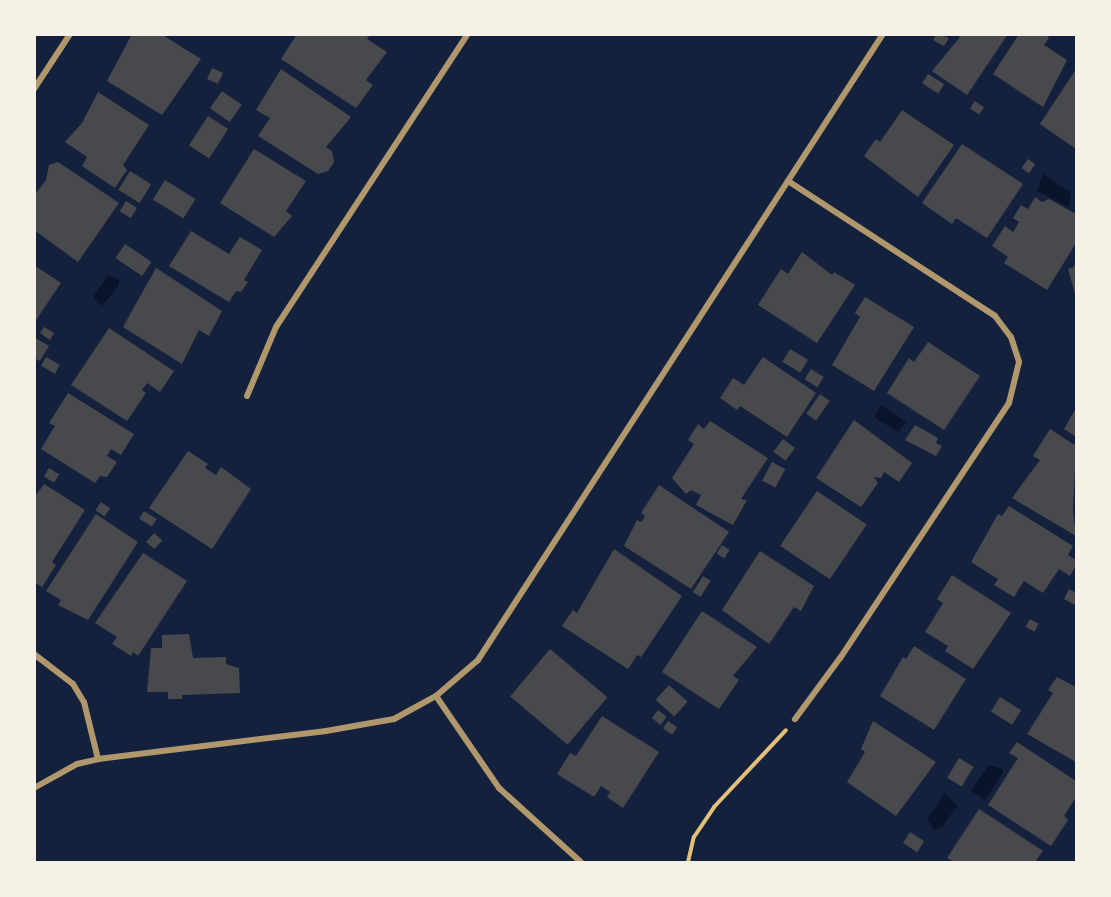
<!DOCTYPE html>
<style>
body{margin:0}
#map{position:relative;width:1111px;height:897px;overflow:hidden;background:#14213d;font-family:Jost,sans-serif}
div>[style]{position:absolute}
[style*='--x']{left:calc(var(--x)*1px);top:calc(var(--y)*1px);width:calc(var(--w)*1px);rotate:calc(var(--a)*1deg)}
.water>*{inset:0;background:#0b132b}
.building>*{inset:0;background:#48494c;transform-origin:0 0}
.path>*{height:4px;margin:-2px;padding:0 2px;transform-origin:2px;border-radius:2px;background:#e5c07b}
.minor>*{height:6px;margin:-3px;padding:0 3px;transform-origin:3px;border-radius:3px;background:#b1986c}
span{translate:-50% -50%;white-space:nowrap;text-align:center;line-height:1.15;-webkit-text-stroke:6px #f6f1e7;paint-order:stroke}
.frame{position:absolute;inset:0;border:36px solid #f6f1e7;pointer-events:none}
</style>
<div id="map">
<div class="water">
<i style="clip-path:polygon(1043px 174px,1071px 193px,1069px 207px,1037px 191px)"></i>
<i style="clip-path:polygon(108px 275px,119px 280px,119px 285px,102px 306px,93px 297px)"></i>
<i style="clip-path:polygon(881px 405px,906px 422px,898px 432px,874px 417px)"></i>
<i style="clip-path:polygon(989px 765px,1003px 769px,1003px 773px,985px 800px,971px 791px)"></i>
<i style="clip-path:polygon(945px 793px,957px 806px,942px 827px,934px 830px,927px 819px)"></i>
</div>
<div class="building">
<i style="clip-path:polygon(132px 34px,161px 34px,201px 59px,162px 115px,107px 81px)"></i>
<i style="clip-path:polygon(297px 34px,371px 34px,367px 39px,387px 52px,366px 80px,373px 85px,356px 108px,281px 59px)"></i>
<i style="clip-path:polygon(937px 34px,949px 38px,944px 46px,933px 40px)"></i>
<i style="clip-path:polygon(956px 34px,1008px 34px,967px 95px,932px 71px,960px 37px)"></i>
<i style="clip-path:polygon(1019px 34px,1045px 34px,1049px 38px,1044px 45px,1067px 60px,1043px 107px,993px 74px)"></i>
<i style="left:212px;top:68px;width:12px;height:12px;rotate:24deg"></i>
<i style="clip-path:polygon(281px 69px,351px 117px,326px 147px,332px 151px,334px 162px,328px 171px,318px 174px,258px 136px,270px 118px,256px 110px)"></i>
<i style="clip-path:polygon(1076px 69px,1076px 149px,1040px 124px)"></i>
<i style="left:928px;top:74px;width:19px;height:11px;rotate:32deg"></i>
<i style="left:222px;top:91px;width:24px;height:21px;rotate:35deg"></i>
<i style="clip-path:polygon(98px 92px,149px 125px,123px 165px,127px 170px,115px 188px,82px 166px,87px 157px,65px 142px,82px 123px)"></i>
<i style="left:975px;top:101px;width:11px;height:9px;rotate:34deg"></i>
<i style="clip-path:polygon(902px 110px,954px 145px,918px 197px,864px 156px,876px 139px,880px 142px)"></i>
<i style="left:208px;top:116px;width:24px;height:35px;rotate:33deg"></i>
<i style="clip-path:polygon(962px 144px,1023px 184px,987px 238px,956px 218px,952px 224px,922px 203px)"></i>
<i style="clip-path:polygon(254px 149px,306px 181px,286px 211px,292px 216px,274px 237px,220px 203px)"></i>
<i style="left:1028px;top:159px;width:9px;height:11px;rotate:36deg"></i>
<i style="clip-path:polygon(58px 162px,119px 203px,78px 262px,34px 230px,34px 190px,37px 192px,46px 180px,49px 165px)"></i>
<i style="left:130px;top:171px;width:25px;height:22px;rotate:32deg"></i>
<i style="left:165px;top:180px;width:36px;height:23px;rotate:32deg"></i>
<i style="clip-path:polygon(1035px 197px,1042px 202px,1049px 199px,1076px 214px,1076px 243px,1047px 290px,1004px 263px,1008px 257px,992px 246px,1005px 226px,1013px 232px,1019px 222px,1013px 218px,1021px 205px,1028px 209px)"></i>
<i style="left:126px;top:201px;width:13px;height:12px;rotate:32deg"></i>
<i style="clip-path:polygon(191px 231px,229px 254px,240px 237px,262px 250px,244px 280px,248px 282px,241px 292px,236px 291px,229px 302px,169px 266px)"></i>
<i style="left:125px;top:244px;width:32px;height:17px;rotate:34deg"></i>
<i style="clip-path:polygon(802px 252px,832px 275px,834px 272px,855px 285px,817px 343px,758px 305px,781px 269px,788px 274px)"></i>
<i style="clip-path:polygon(1076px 257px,1076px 297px,1068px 269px,1074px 267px)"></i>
<i style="clip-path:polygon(34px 265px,61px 283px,34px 323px)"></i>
<i style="clip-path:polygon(156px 268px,222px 311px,209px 336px,199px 330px,182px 364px,123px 327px)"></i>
<i style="clip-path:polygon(865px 297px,914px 327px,874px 391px,832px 365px,860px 317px,855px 313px)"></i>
<i style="clip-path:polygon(44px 327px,54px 333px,50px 340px,40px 333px)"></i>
<i style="clip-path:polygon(109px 328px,174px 371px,160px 392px,147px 383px,142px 390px,146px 393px,127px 421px,71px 385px)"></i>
<i style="clip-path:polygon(34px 337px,49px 346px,40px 361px,34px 358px)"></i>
<i style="clip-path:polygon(928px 342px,980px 376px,944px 430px,887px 393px,909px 358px,914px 362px)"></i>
<i style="left:790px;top:349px;width:21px;height:15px;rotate:31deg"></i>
<i style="left:46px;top:357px;width:16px;height:10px;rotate:30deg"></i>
<i style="clip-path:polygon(763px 357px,816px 393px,787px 437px,740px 406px,737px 410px,720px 398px,733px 378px,744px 385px)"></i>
<i style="left:811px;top:369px;width:15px;height:12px;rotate:32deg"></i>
<i style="clip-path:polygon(68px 393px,134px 434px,121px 455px,111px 449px,107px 456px,117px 462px,107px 477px,100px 476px,95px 483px,41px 449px,55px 426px,49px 423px)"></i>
<i style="left:820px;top:394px;width:12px;height:24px;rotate:35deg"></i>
<i style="clip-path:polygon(1076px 408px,1076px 437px,1064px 429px)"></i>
<i style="clip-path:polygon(854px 420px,912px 463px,899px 482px,884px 472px,881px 478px,874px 477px,878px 483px,861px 507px,816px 478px)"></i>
<i style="clip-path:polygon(710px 421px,768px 458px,741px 499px,747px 500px,733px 525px,696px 505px,701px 495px,691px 490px,686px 494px,672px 478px,694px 444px,688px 440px,698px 424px,704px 429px)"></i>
<i style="clip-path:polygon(915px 425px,938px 438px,936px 443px,942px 446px,936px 456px,905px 440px)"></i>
<i style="clip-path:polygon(1050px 429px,1076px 446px,1073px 511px,1076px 536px,1012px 498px,1040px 460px,1033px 456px)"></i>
<i style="left:783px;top:439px;width:15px;height:16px;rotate:37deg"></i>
<i style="clip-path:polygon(188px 451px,208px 464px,205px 468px,216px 475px,221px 467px,251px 489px,212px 549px,149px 508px)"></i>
<i style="left:772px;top:462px;width:15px;height:21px;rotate:28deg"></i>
<i style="left:49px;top:468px;width:12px;height:10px;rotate:31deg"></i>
<i style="clip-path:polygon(44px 484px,85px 510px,52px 562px,56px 565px,42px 587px,34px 582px,34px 498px)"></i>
<i style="clip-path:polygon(659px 485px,729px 532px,691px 589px,624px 546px,637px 520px,641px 522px,645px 516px,641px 513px)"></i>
<i style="left:817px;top:491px;width:60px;height:66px;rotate:34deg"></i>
<i style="left:101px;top:502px;width:11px;height:10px;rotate:34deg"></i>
<i style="clip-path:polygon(1009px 506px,1073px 546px,1068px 555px,1076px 560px,1076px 565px,1070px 576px,1059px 569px,1043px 593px,1024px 581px,1014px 597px,994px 585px,998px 579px,971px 562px,998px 514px,1002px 516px)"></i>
<i style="left:144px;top:511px;width:15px;height:9px;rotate:32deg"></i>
<i style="clip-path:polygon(96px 514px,138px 542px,88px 620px,58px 605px,61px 600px,46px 591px)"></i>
<i style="left:154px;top:533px;width:11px;height:12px;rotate:41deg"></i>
<i style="left:722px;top:545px;width:9px;height:10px;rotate:32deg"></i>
<i style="clip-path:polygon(614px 549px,682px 596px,641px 657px,637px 655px,628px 669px,562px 626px,573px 610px,577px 613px)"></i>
<i style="clip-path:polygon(760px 551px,814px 586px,801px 611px,794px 607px,769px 644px,722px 610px)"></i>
<i style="clip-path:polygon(143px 553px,187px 581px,138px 656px,133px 652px,131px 656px,112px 644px,117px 637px,95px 623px)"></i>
<i style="clip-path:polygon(952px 575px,1011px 613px,973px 669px,945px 651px,948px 646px,925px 632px,943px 603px,937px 599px)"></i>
<i style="left:703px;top:576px;width:9px;height:19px;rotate:32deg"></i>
<i style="clip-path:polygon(1069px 589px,1076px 593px,1075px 605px,1064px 599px)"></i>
<i style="clip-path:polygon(702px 611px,757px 647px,733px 676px,739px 680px,719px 709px,662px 672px)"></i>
<i style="left:1030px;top:619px;width:10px;height:9px;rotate:29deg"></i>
<i style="clip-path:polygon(189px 634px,193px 658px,226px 657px,226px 664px,239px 668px,240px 693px,182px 695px,182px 699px,168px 699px,168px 692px,147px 692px,151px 648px,162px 648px,162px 635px)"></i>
<i style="clip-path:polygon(914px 646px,966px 679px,934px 730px,880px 696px,903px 657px,906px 659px)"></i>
<i style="left:550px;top:649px;width:75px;height:62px;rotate:40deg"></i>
<i style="clip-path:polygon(1057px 677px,1076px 687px,1076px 762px,1027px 734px,1053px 693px,1048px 690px)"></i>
<i style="left:669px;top:685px;width:25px;height:20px;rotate:42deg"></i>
<i style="left:1000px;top:697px;width:25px;height:17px;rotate:32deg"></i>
<i style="left:658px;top:710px;width:11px;height:10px;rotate:38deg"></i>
<i style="clip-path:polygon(602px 716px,659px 752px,623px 808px,607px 797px,610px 792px,601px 786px,594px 797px,557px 774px,570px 753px,576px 756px)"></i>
<i style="left:668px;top:721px;width:11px;height:9px;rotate:34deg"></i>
<i style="clip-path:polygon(873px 721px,936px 762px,896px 816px,847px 782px,865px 752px,861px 749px)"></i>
<i style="clip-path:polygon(1017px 742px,1076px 781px,1076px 797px,1064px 816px,1068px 820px,1051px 846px,988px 805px,1018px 758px,1009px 753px)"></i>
<i style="left:959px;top:758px;width:17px;height:23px;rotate:31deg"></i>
<i style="clip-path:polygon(979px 809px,1043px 851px,1035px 862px,954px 862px,947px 858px)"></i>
<i style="left:910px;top:832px;width:17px;height:13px;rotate:33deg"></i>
</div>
<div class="path">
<i style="--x:688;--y:862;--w:26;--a:-77"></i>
<i style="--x:694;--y:837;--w:36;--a:-56"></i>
<i style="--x:714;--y:807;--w:105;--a:-46.9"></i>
</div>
<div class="minor">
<i style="--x:34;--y:89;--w:66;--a:-56.8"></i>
<i style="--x:788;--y:181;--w:247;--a:33.1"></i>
<i style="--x:995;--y:316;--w:26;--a:53"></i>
<i style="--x:1011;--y:337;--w:26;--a:72"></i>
<i style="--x:1019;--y:362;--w:42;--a:103.7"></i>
<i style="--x:1009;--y:403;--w:306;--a:123.5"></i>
<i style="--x:840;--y:658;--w:76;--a:126.4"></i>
<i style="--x:247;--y:396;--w:75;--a:-67.2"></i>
<i style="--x:276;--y:327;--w:350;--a:-56.8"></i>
<i style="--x:34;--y:654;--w:49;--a:37.6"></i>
<i style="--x:73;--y:684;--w:21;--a:59"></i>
<i style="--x:84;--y:702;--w:59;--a:76.2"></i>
<i style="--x:436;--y:696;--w:112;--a:55.6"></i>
<i style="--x:499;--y:788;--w:110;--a:42.1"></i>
<i style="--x:34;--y:788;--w:49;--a:-29.2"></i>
<i style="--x:77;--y:764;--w:22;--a:-13"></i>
<i style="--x:98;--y:759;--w:230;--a:-7"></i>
<i style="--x:326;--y:731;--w:69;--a:-10"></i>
<i style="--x:394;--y:719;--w:48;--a:-28.7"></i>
<i style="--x:436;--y:696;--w:55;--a:-40.6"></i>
<i style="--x:478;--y:660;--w:746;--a:-57.1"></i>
</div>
<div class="frame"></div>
</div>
